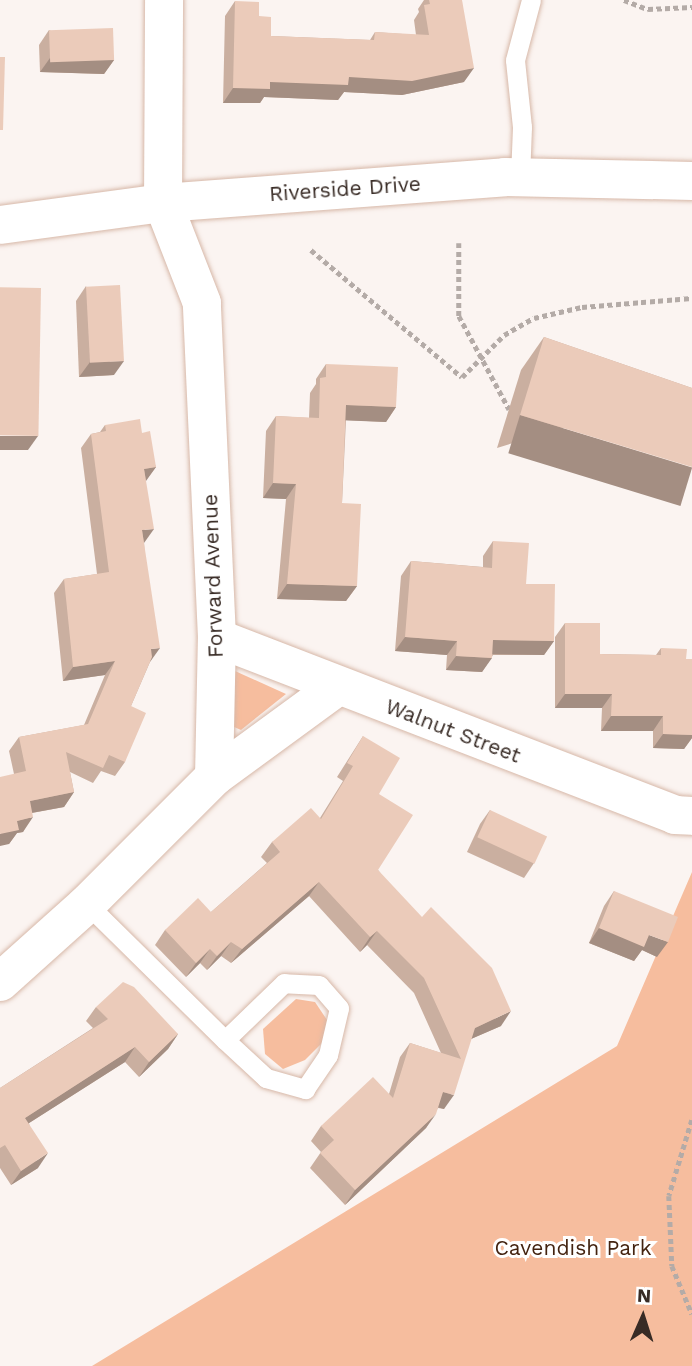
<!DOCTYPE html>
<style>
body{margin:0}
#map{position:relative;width:692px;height:1366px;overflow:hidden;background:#fbf4f1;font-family:"Work Sans",sans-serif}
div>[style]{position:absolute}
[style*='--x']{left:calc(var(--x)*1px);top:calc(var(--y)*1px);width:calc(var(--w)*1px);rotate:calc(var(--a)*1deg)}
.green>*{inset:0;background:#f6bd9e}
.path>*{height:4.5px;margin-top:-2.25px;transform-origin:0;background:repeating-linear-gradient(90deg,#b4aba7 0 5px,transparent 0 8.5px)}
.roads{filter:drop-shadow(0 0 2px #d7b8a8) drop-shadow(0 0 2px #d7b8a8)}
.service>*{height:19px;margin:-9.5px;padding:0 9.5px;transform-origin:9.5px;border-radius:9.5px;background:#fff}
.minor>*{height:38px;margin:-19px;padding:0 19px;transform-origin:19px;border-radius:19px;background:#fff}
.tertiary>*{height:38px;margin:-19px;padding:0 19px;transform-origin:19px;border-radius:19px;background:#fff}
.secondary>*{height:38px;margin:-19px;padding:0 19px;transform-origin:19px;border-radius:19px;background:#fff}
.wall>*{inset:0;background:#caafa0}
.shaded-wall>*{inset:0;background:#a48e82;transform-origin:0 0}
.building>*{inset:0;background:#ebcbba;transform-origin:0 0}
span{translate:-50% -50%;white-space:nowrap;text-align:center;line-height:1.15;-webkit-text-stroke:6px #fff;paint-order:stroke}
.street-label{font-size:21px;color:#382b25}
.park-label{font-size:21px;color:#432310}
.north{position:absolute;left:608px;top:1282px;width:70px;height:70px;-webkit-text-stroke:5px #fff;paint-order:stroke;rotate:3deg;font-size:19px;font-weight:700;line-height:28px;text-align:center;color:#382b25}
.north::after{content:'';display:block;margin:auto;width:24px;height:32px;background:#382b25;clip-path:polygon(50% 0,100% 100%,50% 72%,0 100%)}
</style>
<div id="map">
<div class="green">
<i style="clip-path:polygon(235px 671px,286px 694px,241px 730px,225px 723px)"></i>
<i style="clip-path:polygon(692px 872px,692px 1366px,92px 1366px,617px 1046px)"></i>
<i style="clip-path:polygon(296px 999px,315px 1002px,327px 1020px,325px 1040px,305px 1060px,283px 1069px,265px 1054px,263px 1029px)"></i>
</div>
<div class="path">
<i style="--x:624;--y:0;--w:26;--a:21"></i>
<i style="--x:648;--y:9;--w:44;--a:-2.6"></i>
<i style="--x:459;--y:243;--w:73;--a:90"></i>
<i style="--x:459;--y:316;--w:106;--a:61.7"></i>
<i style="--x:311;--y:250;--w:197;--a:40.1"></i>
<i style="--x:462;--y:377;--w:59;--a:-45"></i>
<i style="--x:504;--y:335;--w:34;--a:-30"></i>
<i style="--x:534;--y:318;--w:49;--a:-12.9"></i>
<i style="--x:582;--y:307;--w:110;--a:-4.7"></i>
<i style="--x:692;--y:1120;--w:79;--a:106.8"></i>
<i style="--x:669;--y:1196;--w:70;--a:87.5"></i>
<i style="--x:672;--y:1266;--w:52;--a:67.4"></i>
</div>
<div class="roads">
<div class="service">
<i style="--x:520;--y:177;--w:50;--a:-87.7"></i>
<i style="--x:522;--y:127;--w:67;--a:-96"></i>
<i style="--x:515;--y:60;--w:62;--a:-75.1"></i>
<i style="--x:87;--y:904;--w:194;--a:44.6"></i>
<i style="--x:225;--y:1040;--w:56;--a:42.8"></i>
<i style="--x:266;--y:1078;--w:41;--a:15.8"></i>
<i style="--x:305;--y:1089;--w:41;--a:-55.9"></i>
<i style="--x:328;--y:1055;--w:48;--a:-76.8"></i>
<i style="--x:339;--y:1008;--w:30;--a:-131"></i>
<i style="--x:319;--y:985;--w:35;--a:-177"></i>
<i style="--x:284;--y:983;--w:82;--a:136"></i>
</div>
<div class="minor">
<i style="--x:217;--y:638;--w:491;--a:21.1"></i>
<i style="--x:675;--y:815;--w:17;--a:3"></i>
<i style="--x:214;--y:777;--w:152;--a:-36.2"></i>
<i style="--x:0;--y:982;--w:117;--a:-41.9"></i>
<i style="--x:87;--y:904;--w:180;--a:-45"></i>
<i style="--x:214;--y:777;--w:139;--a:-88.8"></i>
<i style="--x:217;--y:638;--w:335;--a:-92.6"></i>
<i style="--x:202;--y:303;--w:107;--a:-111.3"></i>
</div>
<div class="tertiary">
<i style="--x:163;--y:203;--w:203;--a:-89.7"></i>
</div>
<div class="secondary">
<i style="--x:0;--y:225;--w:164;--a:-7.7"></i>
<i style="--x:163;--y:203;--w:343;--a:-4.3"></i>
<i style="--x:505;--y:177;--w:187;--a:1.2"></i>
</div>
</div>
<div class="wall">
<i style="clip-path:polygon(424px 0,462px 0,464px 82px,402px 95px,344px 92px,338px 100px,264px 97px,260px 103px,223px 103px,225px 16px,235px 1px,259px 16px,271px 36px,370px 40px,375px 32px,416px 35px,414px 20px,419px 12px,418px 9px)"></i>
<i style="clip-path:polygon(49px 30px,114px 60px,104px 74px,40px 72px,39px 45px)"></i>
<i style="clip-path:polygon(86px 286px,114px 375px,79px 377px,76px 301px)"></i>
<i style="clip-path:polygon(544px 337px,692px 388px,497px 448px,521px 370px)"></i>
<i style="clip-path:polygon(326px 364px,396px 407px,386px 422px,346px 420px,342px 503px,357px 586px,346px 601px,277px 599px,286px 499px,263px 498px,266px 431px,276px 416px,309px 418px,310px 393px,316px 384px,316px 379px)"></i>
<i style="clip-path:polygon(105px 425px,142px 433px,156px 467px,146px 480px,144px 542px,150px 662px,131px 706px,125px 762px,115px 776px,101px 771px,93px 783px,70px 772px,74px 792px,64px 807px,32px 813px,23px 832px,17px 833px,9px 844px,14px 774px,9px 751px,19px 737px,84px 725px,105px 675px,63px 681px,54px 593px,64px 579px,97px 574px,81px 448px,91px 434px,100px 432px)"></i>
<i style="clip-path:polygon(493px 541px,526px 584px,554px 641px,544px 655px,493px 655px,482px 672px,446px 670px,447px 655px,395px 651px,401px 576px,411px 561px,483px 567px,483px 556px)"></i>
<i style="clip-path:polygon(565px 623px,600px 654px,656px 655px,661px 648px,686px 659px,692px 659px,692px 738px,684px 749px,653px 748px,653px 731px,601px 731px,602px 708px,555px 708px,555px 637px)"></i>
<i style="clip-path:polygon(363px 736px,379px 794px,378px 870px,501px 1026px,471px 1039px,444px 1109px,438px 1108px,426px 1128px,345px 1205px,310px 1168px,321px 1152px,311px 1141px,321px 1126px,389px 1094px,400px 1057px,410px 1043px,441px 1053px,414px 993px,367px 945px,360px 952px,309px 896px,231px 963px,221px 956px,207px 970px,200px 963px,186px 977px,155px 945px,165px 930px,211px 912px,267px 863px,261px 857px,272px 842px,320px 818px,343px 781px,337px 777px)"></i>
<i style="clip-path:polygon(490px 810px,534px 863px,524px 878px,467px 852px,480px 824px)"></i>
<i style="clip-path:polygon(614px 891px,657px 957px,642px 950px,634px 961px,589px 943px,604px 906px)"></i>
<i style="clip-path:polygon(96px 1007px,178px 1034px,168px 1049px,139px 1077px,125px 1062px,29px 1123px,38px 1168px,11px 1185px,0 1168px,0 1088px,93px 1028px,86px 1021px)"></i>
</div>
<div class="shaded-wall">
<i style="clip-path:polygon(50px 58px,114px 60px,104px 74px,40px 72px)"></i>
<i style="clip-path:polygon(474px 68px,464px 82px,402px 95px,344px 92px,338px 100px,264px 97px,260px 103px,223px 103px,233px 88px,270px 82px)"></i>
<i style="clip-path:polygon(124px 361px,114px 375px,79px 377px,90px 362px)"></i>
<i style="clip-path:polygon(346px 405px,396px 407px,386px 422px,336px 420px)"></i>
<i style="left:520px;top:415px;width:180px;height:40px;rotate:17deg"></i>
<i style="clip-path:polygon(0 436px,38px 436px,28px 450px,0 450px)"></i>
<i style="clip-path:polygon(156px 467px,146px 481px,144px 469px)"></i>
<i style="clip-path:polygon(273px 483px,296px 484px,286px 499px,263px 498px)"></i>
<i style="clip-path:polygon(154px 529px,144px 543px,142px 530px)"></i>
<i style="clip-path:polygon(287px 584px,357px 586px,346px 601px,277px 599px)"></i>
<i style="clip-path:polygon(405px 637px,457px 641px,447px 655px,395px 651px)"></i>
<i style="clip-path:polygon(493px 640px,554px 641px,544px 655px,483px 654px)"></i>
<i style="clip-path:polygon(160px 648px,150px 662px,141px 663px,151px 649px)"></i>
<i style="clip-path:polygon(456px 656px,492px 658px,482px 672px,446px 670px)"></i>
<i style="clip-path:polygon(115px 661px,105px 675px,63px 681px,73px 667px)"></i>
<i style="clip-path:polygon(565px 694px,612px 694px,602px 708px,555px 708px)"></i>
<i style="clip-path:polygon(611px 716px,663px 716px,653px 731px,601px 731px)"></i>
<i style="clip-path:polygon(663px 734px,692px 735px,692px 738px,684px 749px,653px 748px)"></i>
<i style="clip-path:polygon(74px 792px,64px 807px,20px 815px,30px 801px)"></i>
<i style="clip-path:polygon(33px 817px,23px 832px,17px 833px,9px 844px,0 846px,0 834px,17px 821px)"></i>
<i style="clip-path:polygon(319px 882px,309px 896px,231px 963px,242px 949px)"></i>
<i style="clip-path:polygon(599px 928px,649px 935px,668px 942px,657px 957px,642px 950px,634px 961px,589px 943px)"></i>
<i style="clip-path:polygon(377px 931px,367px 945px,360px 952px,370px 937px)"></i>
<i style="clip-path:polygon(231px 942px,221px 956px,207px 970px,217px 956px)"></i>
<i style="clip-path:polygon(210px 949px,200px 963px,186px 977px,196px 963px)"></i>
<i style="clip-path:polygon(511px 1011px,501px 1026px,464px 1042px,475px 1028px)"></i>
<i style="clip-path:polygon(178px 1034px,168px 1049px,139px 1077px,149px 1062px)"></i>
<i style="clip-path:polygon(135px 1047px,125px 1062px,15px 1132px,25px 1118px)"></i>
<i style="clip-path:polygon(443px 1092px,454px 1095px,444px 1109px,433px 1106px)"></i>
<i style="clip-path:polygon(436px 1114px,426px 1128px,345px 1205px,355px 1190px)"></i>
<i style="clip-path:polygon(48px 1153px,38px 1168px,11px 1185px,21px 1171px)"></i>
</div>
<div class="building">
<i style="clip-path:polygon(429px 0,462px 0,474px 68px,412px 81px,349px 77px,348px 85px,270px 82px,270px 89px,233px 88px,235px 1px,259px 2px,259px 16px,271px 17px,271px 36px,374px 40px,375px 32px,429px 35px,424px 5px,430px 4px)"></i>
<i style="left:113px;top:28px;width:32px;height:64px;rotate:88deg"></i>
<i style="clip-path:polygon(0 57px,5px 57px,3px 130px,0 130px)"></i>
<i style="left:120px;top:285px;width:76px;height:34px;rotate:87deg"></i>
<i style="left:41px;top:288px;width:148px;height:41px;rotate:91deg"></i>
<i style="clip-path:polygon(544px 337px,692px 388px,692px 467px,520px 415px)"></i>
<i style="clip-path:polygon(326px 364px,398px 367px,396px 407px,346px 405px,342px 503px,361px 504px,357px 586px,287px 584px,296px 484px,273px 483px,276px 416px,319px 418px,320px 378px,326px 377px)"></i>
<i style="clip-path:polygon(140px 419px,142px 433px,150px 431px,156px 467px,144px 469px,154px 529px,142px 530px,160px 648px,151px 649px,152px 657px,131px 706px,146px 713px,125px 762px,109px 755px,103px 768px,66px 752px,74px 792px,30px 801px,33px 817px,17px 821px,19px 830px,0 834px,0 777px,26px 771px,19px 737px,88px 724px,115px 661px,73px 667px,64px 579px,109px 572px,91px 434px,106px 431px,105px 425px)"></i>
<i style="clip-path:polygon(493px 541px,529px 543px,526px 584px,555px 584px,554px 641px,493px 640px,492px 658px,456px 656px,457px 641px,405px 637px,411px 561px,492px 568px)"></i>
<i style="clip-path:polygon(565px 623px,600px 623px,600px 654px,661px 655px,661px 648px,687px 649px,686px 659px,692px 659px,692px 735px,663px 734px,663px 716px,611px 716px,612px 694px,565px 694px)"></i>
<i style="clip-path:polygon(363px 736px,400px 758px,379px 794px,413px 815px,378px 870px,422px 917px,431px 907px,492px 968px,511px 1011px,475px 1028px,454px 1095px,443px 1092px,436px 1114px,355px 1190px,320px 1153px,334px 1140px,321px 1126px,373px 1077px,393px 1098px,410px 1043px,461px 1059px,424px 978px,377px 931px,370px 937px,319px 882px,242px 949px,231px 942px,217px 956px,210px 949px,196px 963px,165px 930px,198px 898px,211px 912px,280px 852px,272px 842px,311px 808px,321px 819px,353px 766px,347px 763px)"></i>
<i style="left:490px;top:810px;width:63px;height:30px;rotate:25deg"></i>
<i style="clip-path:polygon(614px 891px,678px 917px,668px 942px,649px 935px,644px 947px,599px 928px)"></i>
<i style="clip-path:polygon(123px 982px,134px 987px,178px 1034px,149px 1062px,135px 1047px,25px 1118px,48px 1153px,21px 1171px,5px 1145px,0 1148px,0 1088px,108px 1019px,96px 1007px)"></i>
</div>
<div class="street-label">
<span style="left:345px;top:189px;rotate:-4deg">Riverside Drive</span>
<span style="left:213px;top:576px;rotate:-92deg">Forward Avenue</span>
<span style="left:453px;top:731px;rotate:21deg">Walnut Street</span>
</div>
<div class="park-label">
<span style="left:573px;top:1248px">Cavendish Park</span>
</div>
<div class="north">N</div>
</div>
